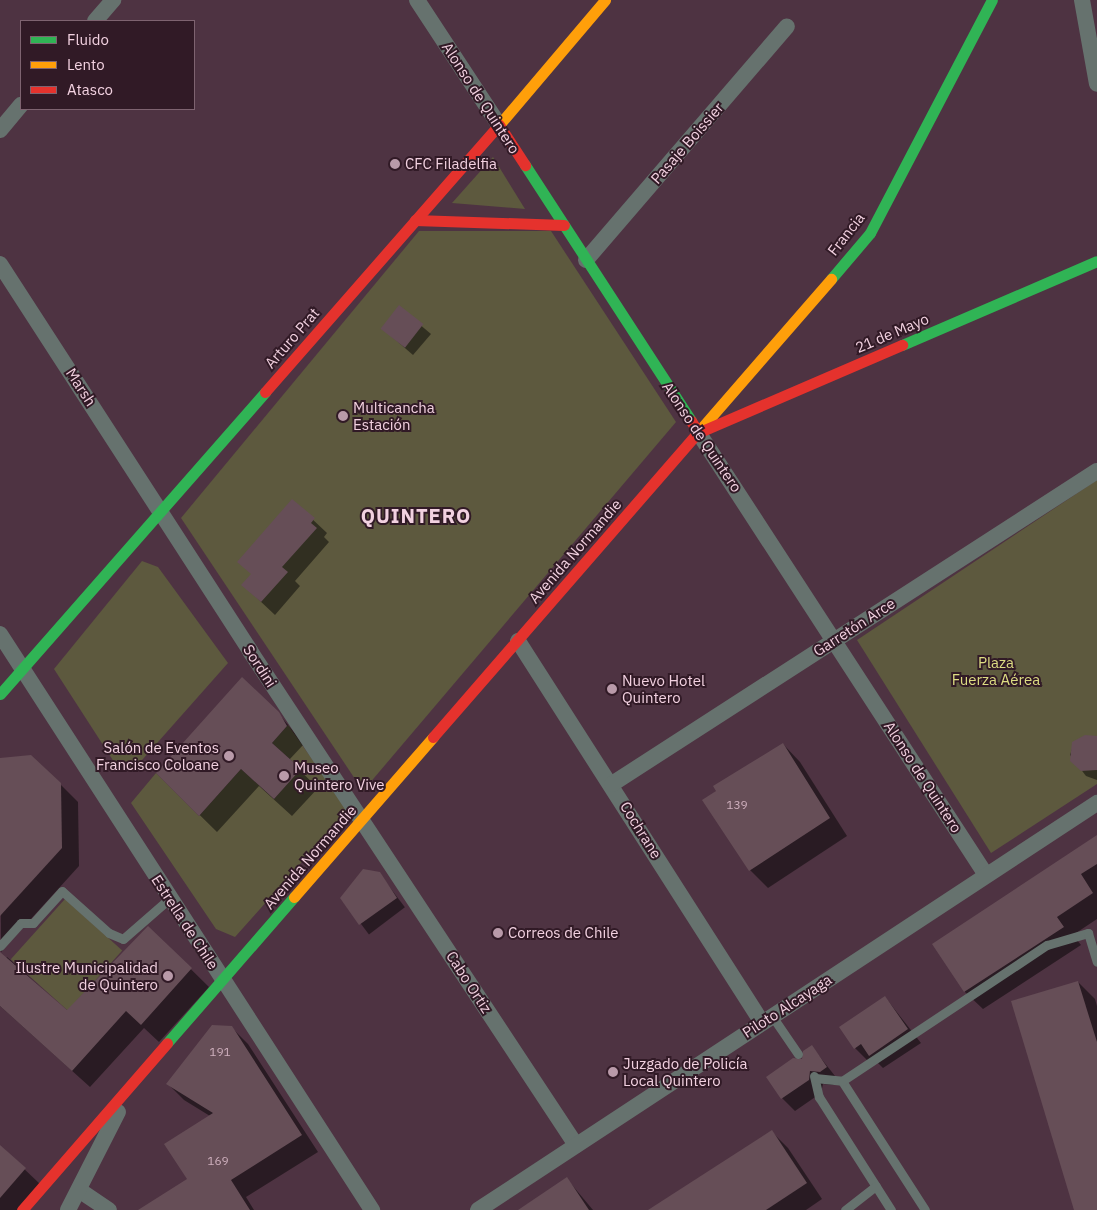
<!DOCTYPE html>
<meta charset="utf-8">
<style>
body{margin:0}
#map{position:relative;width:1097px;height:1210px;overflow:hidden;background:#4e3342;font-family:"IBM Plex Sans",sans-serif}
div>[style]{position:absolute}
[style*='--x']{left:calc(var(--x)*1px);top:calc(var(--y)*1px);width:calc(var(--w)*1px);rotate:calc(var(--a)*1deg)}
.green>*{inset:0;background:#5d593e;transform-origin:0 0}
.shadow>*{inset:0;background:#0007;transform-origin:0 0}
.building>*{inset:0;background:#664e57;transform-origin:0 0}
.lane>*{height:9px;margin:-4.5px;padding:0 4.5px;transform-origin:4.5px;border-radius:4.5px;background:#66726e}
.street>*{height:16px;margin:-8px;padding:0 8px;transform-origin:8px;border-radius:8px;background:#66726e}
.fast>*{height:11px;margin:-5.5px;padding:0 5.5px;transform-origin:5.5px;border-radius:5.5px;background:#30b455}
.slow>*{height:11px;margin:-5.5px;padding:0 5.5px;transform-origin:5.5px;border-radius:5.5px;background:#ff9f0a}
.jam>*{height:11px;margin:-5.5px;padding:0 5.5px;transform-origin:5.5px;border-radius:5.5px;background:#e5322d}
.dots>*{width:14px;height:14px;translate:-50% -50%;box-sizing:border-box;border:2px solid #311a26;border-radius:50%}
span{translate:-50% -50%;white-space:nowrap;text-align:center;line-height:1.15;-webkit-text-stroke:4px #311a26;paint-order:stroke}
.number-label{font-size:12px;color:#cfb0be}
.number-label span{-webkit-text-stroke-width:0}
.street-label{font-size:15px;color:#f2d1e0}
.poi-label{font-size:15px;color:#f2d1e0}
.left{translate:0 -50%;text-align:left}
.right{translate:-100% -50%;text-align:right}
.park-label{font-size:15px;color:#dddd83}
.district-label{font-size:20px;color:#f2d1e0;font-weight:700;letter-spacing:1px}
.legend{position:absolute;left:20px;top:20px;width:175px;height:90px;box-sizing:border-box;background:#311a26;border:1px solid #7e6370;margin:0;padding:6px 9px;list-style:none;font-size:15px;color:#f2d1e0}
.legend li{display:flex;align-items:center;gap:10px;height:25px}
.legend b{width:25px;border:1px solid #7e6370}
</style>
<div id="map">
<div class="green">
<i style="clip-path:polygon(493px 157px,525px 209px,452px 203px)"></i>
<i style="clip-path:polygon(419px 231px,551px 231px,676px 422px,363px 791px,181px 518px)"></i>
<i style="clip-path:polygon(1097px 480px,1097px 784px,991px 853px,857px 640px)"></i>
<i style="clip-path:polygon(142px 561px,158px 567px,228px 663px,135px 768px,116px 765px,54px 669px)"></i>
<i style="clip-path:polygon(288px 725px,348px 810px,235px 937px,216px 929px,131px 803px,156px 773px,199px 816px,241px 769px,274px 799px,301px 769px,272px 743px)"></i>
<i style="left:65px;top:899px;width:77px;height:81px;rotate:42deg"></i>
</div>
<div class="shadow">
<i style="clip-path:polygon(399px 307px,431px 334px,413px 355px,391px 336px)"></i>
<i style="clip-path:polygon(292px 500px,327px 533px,324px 537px,329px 542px,295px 581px,300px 586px,275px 615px,243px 585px,252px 574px)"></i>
<i style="clip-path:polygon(278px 713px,304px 744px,289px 760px,318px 788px,292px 816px,259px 786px,217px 832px,157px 773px)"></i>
<i style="clip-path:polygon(1097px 740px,1097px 780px,1086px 776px,1070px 755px,1074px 743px)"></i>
<i style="clip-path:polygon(783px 744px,800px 762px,847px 836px,768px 888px,750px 870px,704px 800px)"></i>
<i style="clip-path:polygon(0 759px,60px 784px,78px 802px,79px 866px,1px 952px)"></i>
<i style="clip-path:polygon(1097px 838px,1097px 919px,1073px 935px,1081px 945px,983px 1009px,965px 992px,934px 944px)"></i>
<i style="left:379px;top:873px;width:43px;height:45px;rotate:53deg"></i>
<i style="clip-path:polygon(148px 927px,209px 987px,159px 1042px,144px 1028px,90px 1087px,0 1006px,0 966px,7px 957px,68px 1012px)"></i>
<i style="clip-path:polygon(1078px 982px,1095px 999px,1097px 1006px,1097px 1210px,1075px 1210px)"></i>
<i style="clip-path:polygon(885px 997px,921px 1043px,883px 1068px,873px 1058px,868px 1061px,855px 1048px)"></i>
<i style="clip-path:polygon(231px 1027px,248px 1044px,318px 1152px,246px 1197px,254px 1210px,143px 1210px,189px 1179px,210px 1116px,184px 1100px,168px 1084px)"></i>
<i style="clip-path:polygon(812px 1047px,839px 1081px,833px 1085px,823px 1084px,821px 1093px,795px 1111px,782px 1098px)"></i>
<i style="clip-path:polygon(772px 1132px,788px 1148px,822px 1199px,806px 1210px,652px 1210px)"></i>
<i style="clip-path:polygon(0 1146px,40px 1184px,17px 1210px,0 1210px)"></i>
<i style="clip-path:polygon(567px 1179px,593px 1210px,529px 1210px)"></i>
</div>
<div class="building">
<i style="left:399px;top:305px;width:31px;height:30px;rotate:38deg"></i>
<i style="clip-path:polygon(292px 499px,315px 518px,311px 523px,317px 528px,282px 567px,288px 572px,261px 602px,241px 585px,251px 574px,237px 562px)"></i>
<i style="clip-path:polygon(242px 677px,279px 712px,287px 726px,272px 743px,301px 769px,274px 799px,241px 769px,199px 816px,156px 773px)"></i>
<i style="clip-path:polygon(1085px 735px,1097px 736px,1097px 770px,1081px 771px,1070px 761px,1072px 742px)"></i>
<i style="clip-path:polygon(783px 743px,830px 818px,749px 871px,702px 800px,716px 791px,713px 786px)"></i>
<i style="clip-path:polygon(31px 755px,61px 783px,62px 848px,0 916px,0 758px)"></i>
<i style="clip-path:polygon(1097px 835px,1097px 864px,1081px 874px,1093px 893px,1057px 917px,1064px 927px,964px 992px,932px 944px)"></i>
<i style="clip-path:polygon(363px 869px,380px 872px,397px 898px,359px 925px,340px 898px)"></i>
<i style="clip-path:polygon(148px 926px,192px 968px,141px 1025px,126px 1011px,72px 1071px,0 1006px,0 952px,67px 1010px)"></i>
<i style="clip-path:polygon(1078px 981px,1097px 1042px,1097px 1210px,1074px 1210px,1011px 1001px)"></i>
<i style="clip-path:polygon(885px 996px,908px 1029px,869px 1056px,861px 1044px,854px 1049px,839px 1027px)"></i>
<i style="clip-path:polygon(212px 1025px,232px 1026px,302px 1135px,231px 1180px,250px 1210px,138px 1210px,187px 1179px,164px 1144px,213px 1113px,166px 1084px)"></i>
<i style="clip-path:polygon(812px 1045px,827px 1067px,820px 1072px,810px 1071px,809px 1080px,781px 1099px,766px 1077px,793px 1058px,802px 1059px,803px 1051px)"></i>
<i style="clip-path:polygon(772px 1130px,807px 1183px,766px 1210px,648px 1210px)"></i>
<i style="clip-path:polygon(0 1145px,26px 1168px,0 1198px)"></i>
<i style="clip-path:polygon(567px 1177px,589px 1210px,518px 1210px)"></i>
</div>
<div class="lane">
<i style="--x:0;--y:946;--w:31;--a:-48"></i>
<i style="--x:21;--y:923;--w:12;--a:0"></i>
<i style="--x:33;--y:923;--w:43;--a:-47.8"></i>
<i style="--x:62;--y:891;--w:63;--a:41.8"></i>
<i style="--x:109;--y:933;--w:15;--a:23"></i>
<i style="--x:123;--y:939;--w:62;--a:-41.1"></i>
<i style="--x:772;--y:1016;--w:46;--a:55.6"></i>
<i style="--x:814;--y:1076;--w:22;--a:77"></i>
<i style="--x:819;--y:1097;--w:134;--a:57.5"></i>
<i style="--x:815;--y:1078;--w:27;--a:6"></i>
<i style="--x:842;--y:1081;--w:153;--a:57.2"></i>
<i style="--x:842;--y:1081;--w:246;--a:-33.6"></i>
<i style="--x:1047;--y:945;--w:43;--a:-16.3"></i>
<i style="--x:1088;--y:933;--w:30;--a:73"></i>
<i style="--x:845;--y:1210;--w:39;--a:-38"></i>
</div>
<div class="street">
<i style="--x:417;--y:0;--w:149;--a:56.7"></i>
<i style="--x:1082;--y:0;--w:85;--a:79.9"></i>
<i style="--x:95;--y:21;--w:28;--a:-49"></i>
<i style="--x:0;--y:130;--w:33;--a:-50"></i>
<i style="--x:586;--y:260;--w:308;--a:-49.3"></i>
<i style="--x:0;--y:264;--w:461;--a:57.1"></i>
<i style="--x:250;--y:651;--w:592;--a:56.58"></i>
<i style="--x:698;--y:432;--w:528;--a:56.97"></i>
<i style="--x:0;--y:634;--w:686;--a:57.14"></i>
<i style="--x:518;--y:641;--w:452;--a:57.4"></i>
<i style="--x:612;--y:784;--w:577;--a:-32.84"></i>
<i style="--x:79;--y:1190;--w:36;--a:34"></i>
<i style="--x:68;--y:1210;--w:110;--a:-63"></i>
<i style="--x:478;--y:1210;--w:741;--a:-33.33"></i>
</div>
<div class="fast">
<i style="--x:525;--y:165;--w:305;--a:57"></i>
<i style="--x:831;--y:279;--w:60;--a:-49.7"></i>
<i style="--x:870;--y:233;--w:263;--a:-62.4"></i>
<i style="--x:902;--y:345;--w:212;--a:-23.3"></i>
<i style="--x:0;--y:694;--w:402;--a:-48.7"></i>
<i style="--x:167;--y:1043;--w:194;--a:-49"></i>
</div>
<div class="slow">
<i style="--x:499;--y:125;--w:164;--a:-49.7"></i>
<i style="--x:698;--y:432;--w:203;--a:-49"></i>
<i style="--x:294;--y:897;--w:212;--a:-49"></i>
</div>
<div class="jam">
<i style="--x:415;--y:220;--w:149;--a:1.9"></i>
<i style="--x:265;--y:392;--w:355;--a:-48.8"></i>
<i style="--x:499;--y:125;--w:48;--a:57"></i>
<i style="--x:702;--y:431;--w:218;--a:-23.3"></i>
<i style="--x:433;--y:737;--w:404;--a:-49"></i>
<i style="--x:698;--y:432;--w:13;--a:-122"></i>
<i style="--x:22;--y:1210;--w:221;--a:-49"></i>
</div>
<div class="dots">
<i style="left:395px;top:164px;background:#b99aa9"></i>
<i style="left:343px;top:416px;background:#b99aa9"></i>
<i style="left:612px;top:689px;background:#b99aa9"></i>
<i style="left:229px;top:756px;background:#b99aa9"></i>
<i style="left:284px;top:776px;background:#b99aa9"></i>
<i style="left:498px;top:933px;background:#b99aa9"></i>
<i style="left:168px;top:976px;background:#b99aa9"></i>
<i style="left:613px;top:1072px;background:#b99aa9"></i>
</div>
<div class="number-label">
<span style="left:737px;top:805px">139</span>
<span style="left:220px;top:1052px">191</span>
<span style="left:218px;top:1161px">169</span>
</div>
<div class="street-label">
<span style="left:481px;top:98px;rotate:57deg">Alonso de Quintero</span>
<span style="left:687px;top:143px;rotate:-49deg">Pasaje Boissier</span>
<span style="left:846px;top:234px;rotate:-52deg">Francia</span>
<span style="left:892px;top:333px;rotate:-23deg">21 de Mayo</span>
<span style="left:292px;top:338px;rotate:-49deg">Arturo Prat</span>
<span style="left:81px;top:387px;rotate:57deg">Marsh</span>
<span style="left:702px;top:437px;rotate:56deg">Alonso de Quintero</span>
<span style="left:575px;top:551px;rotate:-49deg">Avenida Normandie</span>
<span style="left:854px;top:627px;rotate:-33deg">Garretón Arce</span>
<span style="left:260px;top:666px;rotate:57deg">Sordini</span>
<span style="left:923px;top:777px;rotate:57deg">Alonso de Quintero</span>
<span style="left:641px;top:830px;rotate:58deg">Cochrane</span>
<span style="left:310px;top:857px;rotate:-49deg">Avenida Normandie</span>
<span style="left:185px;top:922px;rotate:57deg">Estrella de Chile</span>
<span style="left:469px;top:982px;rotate:57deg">Cabo Ortiz</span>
<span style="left:787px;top:1006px;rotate:-33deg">Piloto Alcayaga</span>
</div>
<div class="poi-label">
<span class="left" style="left:405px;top:164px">CFC Filadelfia</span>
<span class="left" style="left:353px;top:416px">Multicancha<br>Estación</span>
<span class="left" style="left:622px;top:689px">Nuevo Hotel<br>Quintero</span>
<span class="right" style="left:219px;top:756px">Salón de Eventos<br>Francisco Coloane</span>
<span class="left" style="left:294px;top:776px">Museo<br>Quintero Vive</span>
<span class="left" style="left:508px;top:933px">Correos de Chile</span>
<span class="right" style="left:158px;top:976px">Ilustre Municipalidad<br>de Quintero</span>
<span class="left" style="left:623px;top:1072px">Juzgado de Policía<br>Local Quintero</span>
</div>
<div class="park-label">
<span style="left:996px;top:671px">Plaza<br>Fuerza Aérea</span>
</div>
<div class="district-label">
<span style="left:416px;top:515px">QUINTERO</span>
</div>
<ul class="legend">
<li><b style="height:6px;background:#30b455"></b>Fluido</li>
<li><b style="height:6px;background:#ff9f0a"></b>Lento</li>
<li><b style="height:6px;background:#e5322d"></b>Atasco</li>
</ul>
</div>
